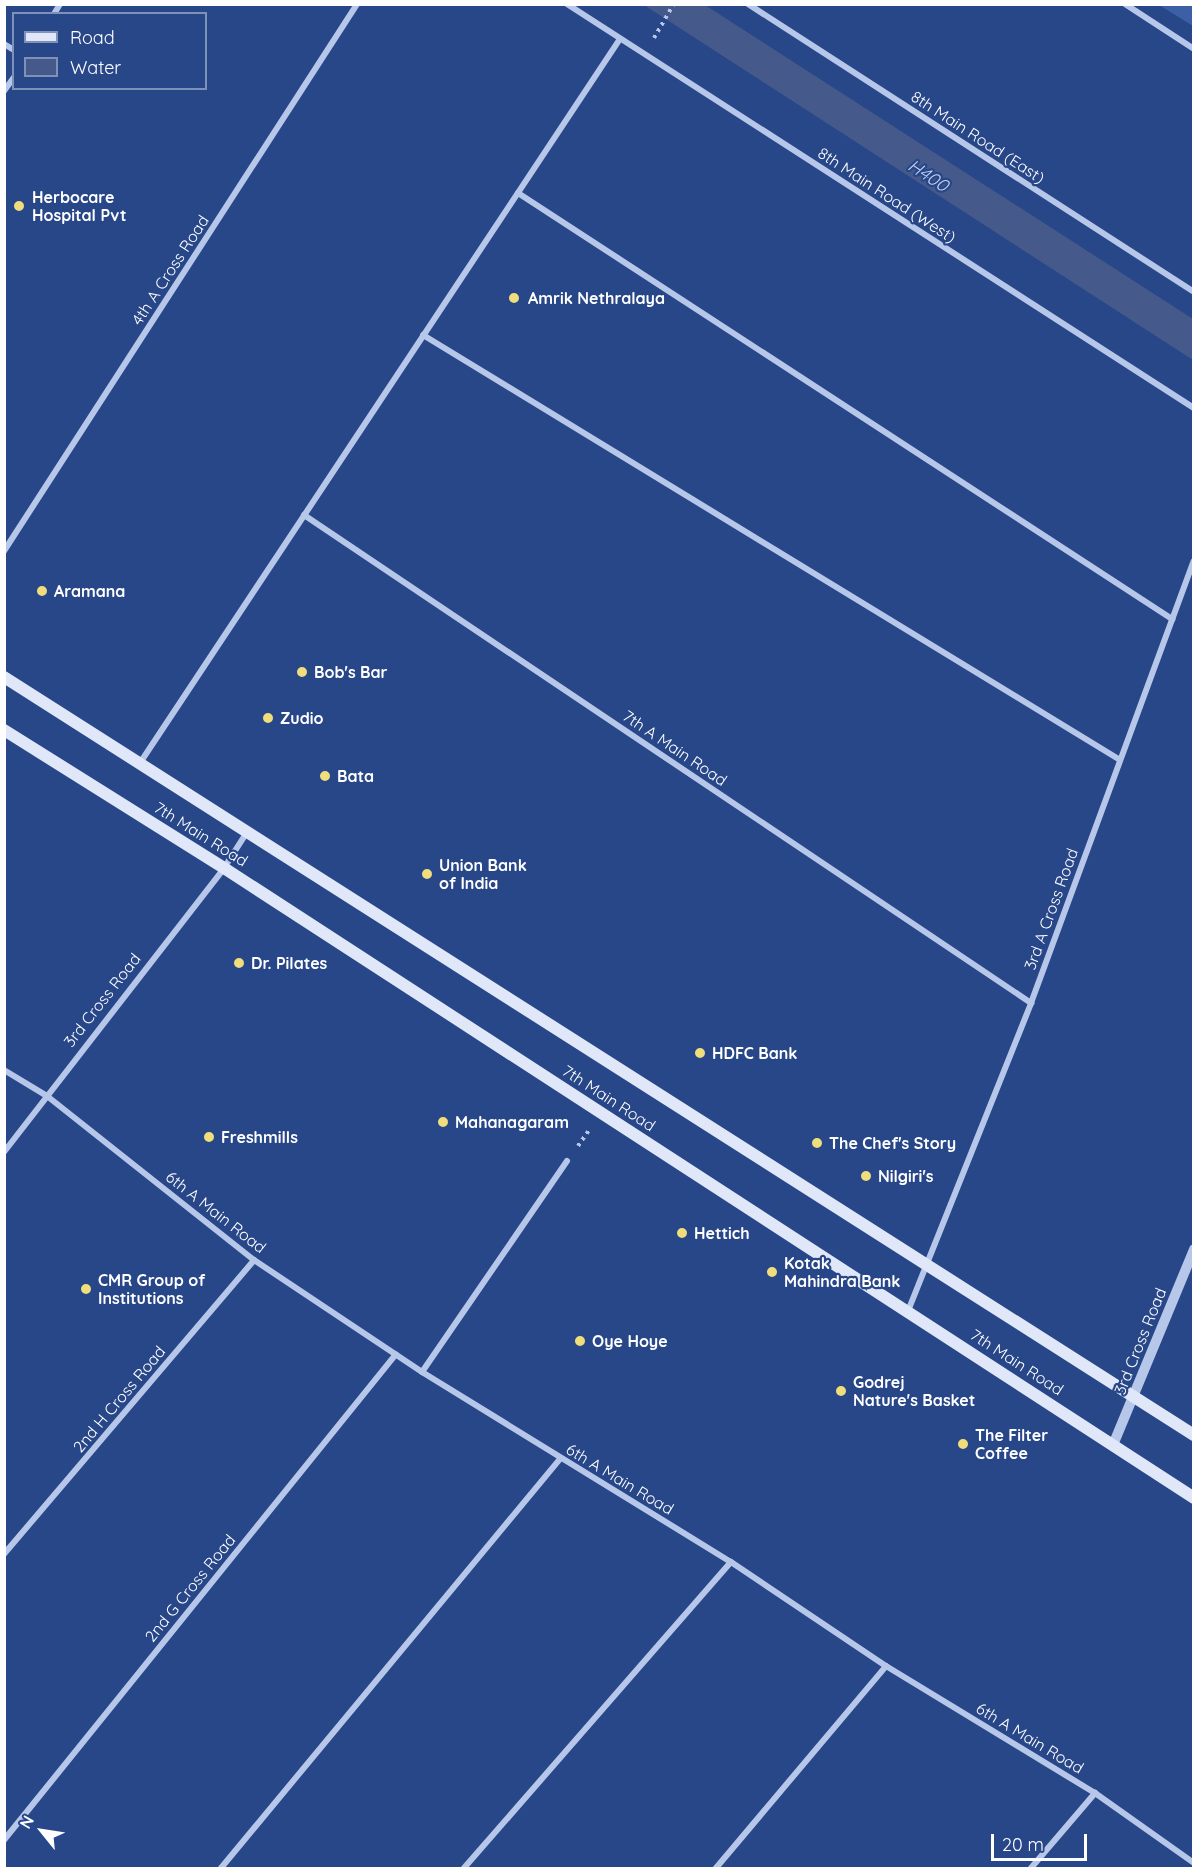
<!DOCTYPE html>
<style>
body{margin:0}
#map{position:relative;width:1198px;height:1873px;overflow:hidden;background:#284789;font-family:Quicksand,sans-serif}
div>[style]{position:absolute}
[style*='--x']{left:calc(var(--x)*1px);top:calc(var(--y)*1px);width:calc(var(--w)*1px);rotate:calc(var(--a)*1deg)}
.green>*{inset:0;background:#3d5fa6}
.water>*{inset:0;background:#455a8a}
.path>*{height:4px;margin-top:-2px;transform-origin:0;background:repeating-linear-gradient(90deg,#b6c7e9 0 3px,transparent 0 7.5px)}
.minor>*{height:6px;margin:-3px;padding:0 3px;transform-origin:3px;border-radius:3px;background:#b6c7e9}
.tertiary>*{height:10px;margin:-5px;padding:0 5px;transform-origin:5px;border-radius:5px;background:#b6c7e9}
.secondary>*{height:12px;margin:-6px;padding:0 6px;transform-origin:6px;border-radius:6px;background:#e0e7f8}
.dots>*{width:16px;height:16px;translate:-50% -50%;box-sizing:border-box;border:3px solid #284789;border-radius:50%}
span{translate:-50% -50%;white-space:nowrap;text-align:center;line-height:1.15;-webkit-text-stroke:4.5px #284789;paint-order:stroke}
.street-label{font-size:16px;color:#fff}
.poi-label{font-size:16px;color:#fff;font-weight:700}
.left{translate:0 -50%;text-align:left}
.water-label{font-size:18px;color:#c2d1f0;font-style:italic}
.frame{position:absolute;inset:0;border:6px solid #fff;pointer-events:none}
.legend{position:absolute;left:12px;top:12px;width:195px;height:78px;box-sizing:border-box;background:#284789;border:2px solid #7e91b8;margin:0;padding:8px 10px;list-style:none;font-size:18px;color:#fff}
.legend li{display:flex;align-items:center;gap:12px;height:30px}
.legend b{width:30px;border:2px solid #7e91b8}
.north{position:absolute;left:12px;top:1801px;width:60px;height:60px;-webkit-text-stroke:4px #284789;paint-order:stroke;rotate:300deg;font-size:16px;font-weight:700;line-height:24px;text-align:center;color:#fff}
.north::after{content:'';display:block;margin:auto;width:21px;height:27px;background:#fff;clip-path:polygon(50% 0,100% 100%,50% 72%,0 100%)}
.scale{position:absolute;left:991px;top:1834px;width:96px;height:27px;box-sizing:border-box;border:3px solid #fff;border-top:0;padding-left:8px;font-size:18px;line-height:21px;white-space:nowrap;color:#fff;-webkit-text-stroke:4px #284789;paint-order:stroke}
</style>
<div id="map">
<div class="green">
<i style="clip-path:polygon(1159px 5px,1193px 5px,1193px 26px)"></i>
</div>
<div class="water">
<i style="clip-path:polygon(644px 5px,705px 5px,1193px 319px,1193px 360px)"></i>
</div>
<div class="path">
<i style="--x:654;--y:38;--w:39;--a:-60"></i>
<i style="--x:578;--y:1146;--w:19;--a:-55"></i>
</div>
<div class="minor">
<i style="--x:567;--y:4;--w:746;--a:32.8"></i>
<i style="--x:748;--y:4;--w:531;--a:32.85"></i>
<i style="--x:1125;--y:4;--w:82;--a:33.1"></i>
<i style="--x:54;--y:14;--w:12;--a:-59"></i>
<i style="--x:4;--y:44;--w:12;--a:31"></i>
<i style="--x:4;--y:91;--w:17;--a:-54"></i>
<i style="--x:518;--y:193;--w:781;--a:33.08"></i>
<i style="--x:423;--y:335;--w:816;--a:31.37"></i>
<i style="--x:304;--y:515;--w:876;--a:33.87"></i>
<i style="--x:4;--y:551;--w:651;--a:-57.16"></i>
<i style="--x:140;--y:763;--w:869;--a:-56.46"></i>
<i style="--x:4;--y:1070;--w:50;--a:31.2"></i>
<i style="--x:47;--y:1096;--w:264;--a:38.4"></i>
<i style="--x:254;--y:1260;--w:202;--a:33.7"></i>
<i style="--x:422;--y:1372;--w:363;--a:31.6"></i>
<i style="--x:731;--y:1562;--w:187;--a:33.9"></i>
<i style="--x:886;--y:1666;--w:245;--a:31.3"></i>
<i style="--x:1095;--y:1793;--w:121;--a:35.3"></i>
<i style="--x:4;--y:1152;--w:359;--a:-52.2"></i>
<i style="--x:224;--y:868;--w:43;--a:-57.4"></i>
<i style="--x:908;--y:1311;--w:332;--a:-68.2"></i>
<i style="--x:1031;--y:1003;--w:471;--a:-69.8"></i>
<i style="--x:422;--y:1372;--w:256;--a:-55.5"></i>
<i style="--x:4;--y:1554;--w:386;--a:-49.6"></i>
<i style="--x:4;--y:1840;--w:624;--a:-51.11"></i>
<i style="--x:221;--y:1868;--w:531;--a:-50.35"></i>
<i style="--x:464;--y:1868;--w:406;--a:-48.9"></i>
<i style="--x:716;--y:1868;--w:264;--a:-49.9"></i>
<i style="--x:1031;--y:1868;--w:99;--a:-49.5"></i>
</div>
<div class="tertiary">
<i style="--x:1113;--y:1445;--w:212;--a:-67.5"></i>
</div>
<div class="secondary">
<i style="--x:4;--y:677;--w:1411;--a:32.5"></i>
<i style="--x:4;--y:730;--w:260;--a:32.1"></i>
<i style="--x:224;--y:868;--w:1157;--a:33"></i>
</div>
<div class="dots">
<i style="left:19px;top:206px;background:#f0dd7c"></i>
<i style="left:514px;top:298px;background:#f0dd7c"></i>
<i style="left:42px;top:591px;background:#f0dd7c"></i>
<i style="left:302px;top:672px;background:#f0dd7c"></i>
<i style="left:268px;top:718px;background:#f0dd7c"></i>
<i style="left:325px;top:776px;background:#f0dd7c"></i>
<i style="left:427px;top:874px;background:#f0dd7c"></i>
<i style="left:239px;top:963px;background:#f0dd7c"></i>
<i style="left:700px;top:1053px;background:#f0dd7c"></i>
<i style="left:443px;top:1122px;background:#f0dd7c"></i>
<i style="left:209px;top:1137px;background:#f0dd7c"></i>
<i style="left:817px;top:1143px;background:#f0dd7c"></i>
<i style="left:866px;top:1176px;background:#f0dd7c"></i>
<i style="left:682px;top:1233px;background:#f0dd7c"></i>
<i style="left:772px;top:1272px;background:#f0dd7c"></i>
<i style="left:86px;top:1289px;background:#f0dd7c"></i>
<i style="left:580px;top:1341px;background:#f0dd7c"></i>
<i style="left:841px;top:1391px;background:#f0dd7c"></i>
<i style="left:963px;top:1444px;background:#f0dd7c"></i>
</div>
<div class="street-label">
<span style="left:978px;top:137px;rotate:33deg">8th Main Road (East)</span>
<span style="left:887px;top:195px;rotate:33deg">8th Main Road (West)</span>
<span style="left:170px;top:270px;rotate:-57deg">4th A Cross Road</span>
<span style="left:675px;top:748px;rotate:34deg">7th A Main Road</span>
<span style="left:201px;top:834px;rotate:32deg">7th Main Road</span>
<span style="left:1051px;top:909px;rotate:-70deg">3rd A Cross Road</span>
<span style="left:102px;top:1000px;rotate:-52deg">3rd Cross Road</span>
<span style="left:609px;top:1098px;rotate:33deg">7th Main Road</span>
<span style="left:216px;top:1212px;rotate:38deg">6th A Main Road</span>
<span style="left:1140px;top:1341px;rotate:-68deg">3rd Cross Road</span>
<span style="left:1017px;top:1362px;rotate:33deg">7th Main Road</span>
<span style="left:119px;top:1399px;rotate:-50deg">2nd H Cross Road</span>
<span style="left:620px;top:1479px;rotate:31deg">6th A Main Road</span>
<span style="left:190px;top:1588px;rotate:-51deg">2nd G Cross Road</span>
<span style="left:1030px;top:1738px;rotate:31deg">6th A Main Road</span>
</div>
<div class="poi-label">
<span class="left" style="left:32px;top:206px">Herbocare<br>Hospital Pvt</span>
<span class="left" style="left:528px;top:298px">Amrik Nethralaya</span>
<span class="left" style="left:54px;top:591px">Aramana</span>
<span class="left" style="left:314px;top:672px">Bob's Bar</span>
<span class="left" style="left:280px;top:718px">Zudio</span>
<span class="left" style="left:337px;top:776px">Bata</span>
<span class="left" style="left:439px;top:874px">Union Bank<br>of India</span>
<span class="left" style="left:251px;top:963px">Dr. Pilates</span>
<span class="left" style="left:712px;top:1053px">HDFC Bank</span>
<span class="left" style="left:455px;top:1122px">Mahanagaram</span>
<span class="left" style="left:221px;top:1137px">Freshmills</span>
<span class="left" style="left:829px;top:1143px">The Chef's Story</span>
<span class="left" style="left:878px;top:1176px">Nilgiri's</span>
<span class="left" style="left:694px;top:1233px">Hettich</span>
<span class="left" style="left:784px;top:1272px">Kotak<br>Mahindra Bank</span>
<span class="left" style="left:98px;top:1289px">CMR Group of<br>Institutions</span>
<span class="left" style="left:592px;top:1341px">Oye Hoye</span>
<span class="left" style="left:853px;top:1391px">Godrej<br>Nature's Basket</span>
<span class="left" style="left:975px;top:1444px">The Filter<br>Coffee</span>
</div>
<div class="water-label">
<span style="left:928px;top:176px;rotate:33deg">H400</span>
</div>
<div class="frame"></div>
<ul class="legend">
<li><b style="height:8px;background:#e0e7f8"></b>Road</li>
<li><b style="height:16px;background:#455a8a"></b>Water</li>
</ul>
<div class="north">N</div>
<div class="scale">20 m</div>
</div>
